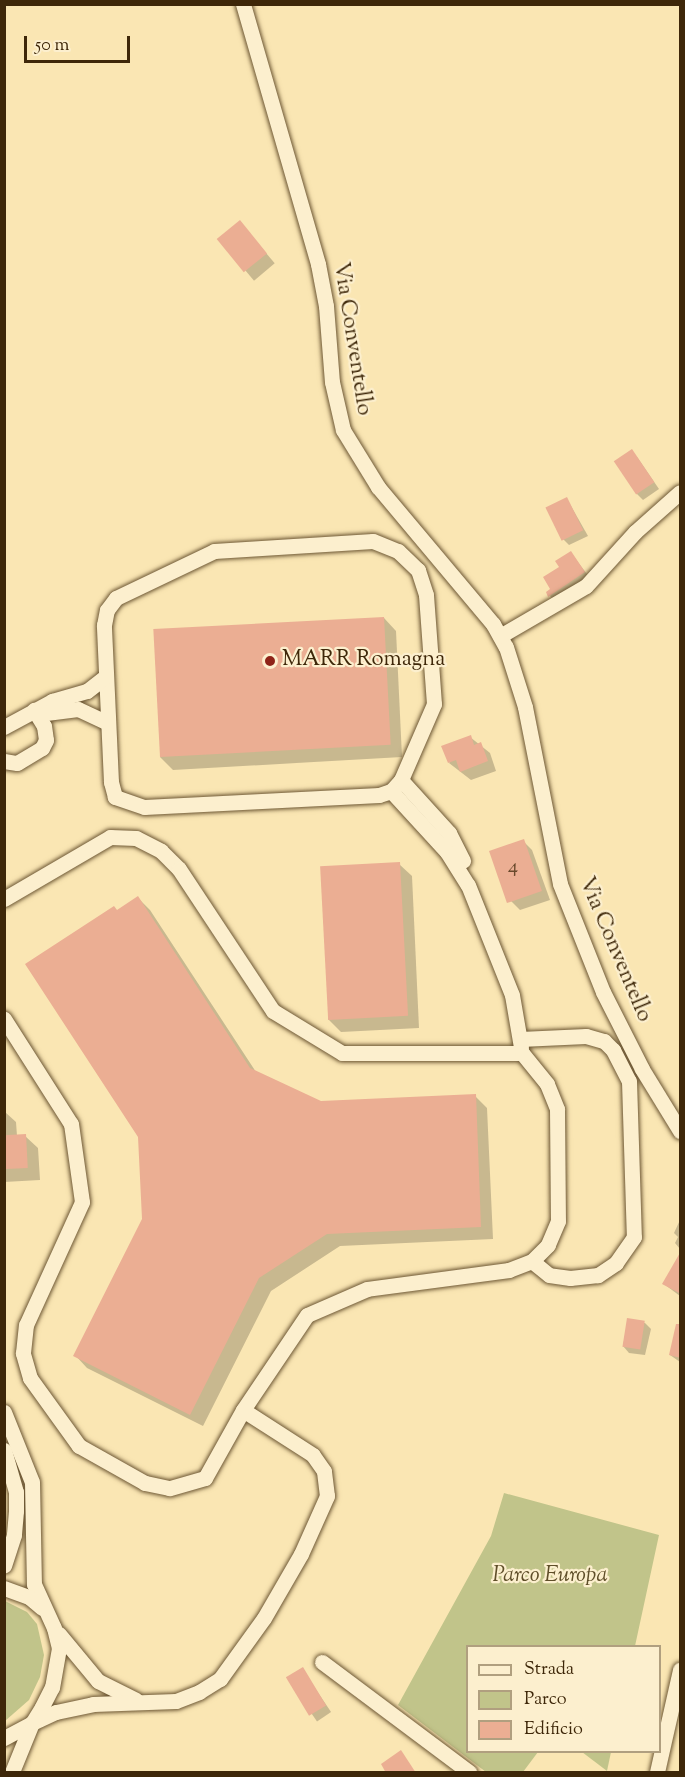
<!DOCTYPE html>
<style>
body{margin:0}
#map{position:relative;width:685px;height:1777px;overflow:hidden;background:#fae6b3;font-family:"Sorts Mill Goudy",serif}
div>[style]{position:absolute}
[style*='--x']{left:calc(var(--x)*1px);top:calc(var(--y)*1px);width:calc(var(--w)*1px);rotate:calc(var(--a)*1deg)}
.green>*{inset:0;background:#c1c48a}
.shadow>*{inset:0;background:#0003;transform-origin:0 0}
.building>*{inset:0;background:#ebae93;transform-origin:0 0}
.roads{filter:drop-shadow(0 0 2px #6d5734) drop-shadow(0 0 2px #6d5734)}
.minor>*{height:15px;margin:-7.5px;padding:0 7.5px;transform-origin:7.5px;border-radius:7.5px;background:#fcefce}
.dots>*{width:16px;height:16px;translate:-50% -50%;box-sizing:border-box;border:3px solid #fcefce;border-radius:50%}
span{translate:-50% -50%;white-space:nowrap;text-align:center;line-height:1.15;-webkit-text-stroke:4.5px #fcefce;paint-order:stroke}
.number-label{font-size:20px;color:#69492c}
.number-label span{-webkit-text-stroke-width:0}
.street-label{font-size:22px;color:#3e2709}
.poi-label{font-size:22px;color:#3e2709}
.left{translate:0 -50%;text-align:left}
.park-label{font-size:22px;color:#5f4e29;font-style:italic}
.frame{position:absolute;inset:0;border:6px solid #3e2709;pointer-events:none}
.legend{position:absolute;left:466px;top:1645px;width:195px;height:108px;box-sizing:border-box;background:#fcefce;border:2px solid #b09f7f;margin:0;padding:8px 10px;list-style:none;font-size:18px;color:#3e2709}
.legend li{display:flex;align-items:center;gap:12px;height:30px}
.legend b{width:30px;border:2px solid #b09f7f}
.scale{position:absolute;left:24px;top:36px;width:106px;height:27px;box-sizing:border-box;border:3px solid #3e2709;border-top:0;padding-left:8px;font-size:18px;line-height:21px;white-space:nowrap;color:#3e2709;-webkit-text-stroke:4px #fcefce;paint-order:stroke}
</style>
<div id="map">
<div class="green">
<i style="clip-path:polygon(504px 1493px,659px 1535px,635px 1646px,468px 1646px,468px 1752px,538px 1752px,523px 1772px,486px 1772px,398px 1705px,491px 1536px)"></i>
<i style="clip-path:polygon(5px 1601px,27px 1612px,37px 1624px,44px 1655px,40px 1677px,29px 1700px,5px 1721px)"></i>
<i style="clip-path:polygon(582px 1752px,611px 1752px,607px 1771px)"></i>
</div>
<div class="shadow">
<i style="left:240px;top:222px;width:54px;height:27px;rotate:50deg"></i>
<i style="clip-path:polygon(637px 457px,659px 489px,643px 500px,637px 494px)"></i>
<i style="clip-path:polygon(567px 499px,588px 536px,569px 545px,563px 539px)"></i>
<i style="clip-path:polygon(571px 553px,593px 582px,559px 605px,550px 596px)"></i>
<i style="clip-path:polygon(384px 618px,396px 631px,402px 757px,173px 770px,160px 757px)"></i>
<i style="clip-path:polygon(470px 737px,490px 753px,496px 771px,471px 780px,449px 763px)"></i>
<i style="clip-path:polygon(523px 841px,532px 850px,550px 900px,520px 910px,511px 901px)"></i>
<i style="clip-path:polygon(399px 864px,412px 876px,419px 1028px,341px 1032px,328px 1019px)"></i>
<i style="clip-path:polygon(138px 898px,150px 910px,256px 1072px,321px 1103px,475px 1096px,487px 1108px,493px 1239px,340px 1246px,271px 1291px,203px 1426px,87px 1368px,75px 1355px,143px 1220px,139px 1137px,117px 911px)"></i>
<i style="clip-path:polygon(4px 1103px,5px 1112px,16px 1122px,17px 1136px,25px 1136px,38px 1148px,40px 1180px,4px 1182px)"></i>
<i style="clip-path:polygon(680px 1220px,680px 1249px,675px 1243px,678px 1237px,674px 1233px)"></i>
<i style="clip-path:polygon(680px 1254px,680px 1296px,664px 1284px)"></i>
<i style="clip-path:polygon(628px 1320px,645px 1323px,651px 1329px,645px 1355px,629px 1353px,623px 1346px)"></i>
<i style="clip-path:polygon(680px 1325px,680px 1362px,670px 1355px)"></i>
<i style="left:302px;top:1669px;width:52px;height:17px;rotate:56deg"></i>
</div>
<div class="building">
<i style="left:240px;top:220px;width:43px;height:30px;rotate:51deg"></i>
<i style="left:632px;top:449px;width:40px;height:22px;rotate:56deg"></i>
<i style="left:567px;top:497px;width:37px;height:24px;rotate:64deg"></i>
<i style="clip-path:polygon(571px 551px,585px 572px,548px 597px,546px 592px,550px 589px,543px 577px,559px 567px,555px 561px)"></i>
<i style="left:384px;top:617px;width:128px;height:231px;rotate:87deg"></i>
<i style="clip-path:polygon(471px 735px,474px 745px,481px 742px,488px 761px,460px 772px,456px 760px,448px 763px,441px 746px)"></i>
<i style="left:524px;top:839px;width:55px;height:37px;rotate:71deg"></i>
<i style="left:400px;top:862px;width:154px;height:80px;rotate:87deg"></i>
<i style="clip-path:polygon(138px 896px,250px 1068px,321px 1101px,476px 1094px,481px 1227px,327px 1234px,259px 1278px,190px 1415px,73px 1356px,142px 1219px,138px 1137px,25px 964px,114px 906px,117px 910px)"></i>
<i style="left:26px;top:1134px;width:34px;height:22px;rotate:87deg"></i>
<i style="clip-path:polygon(681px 1251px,681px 1294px,662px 1284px)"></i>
<i style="left:627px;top:1318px;width:18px;height:29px;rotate:9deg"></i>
<i style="clip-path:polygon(676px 1324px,681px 1324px,681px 1358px,669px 1355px)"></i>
<i style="left:303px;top:1667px;width:45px;height:20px;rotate:59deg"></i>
<i style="clip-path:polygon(401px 1750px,416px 1773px,386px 1773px,381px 1764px)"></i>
</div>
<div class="roads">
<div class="minor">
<i style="--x:243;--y:4;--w:271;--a:73.9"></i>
<i style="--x:318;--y:264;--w:43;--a:79.2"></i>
<i style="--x:326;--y:306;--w:76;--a:85.5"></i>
<i style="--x:332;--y:382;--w:49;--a:77.1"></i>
<i style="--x:343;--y:430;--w:67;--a:58.4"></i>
<i style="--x:378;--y:487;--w:179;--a:50"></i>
<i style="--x:493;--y:624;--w:26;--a:61"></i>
<i style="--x:506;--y:647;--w:63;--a:72.4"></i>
<i style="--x:525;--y:707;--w:180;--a:78.8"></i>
<i style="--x:560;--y:884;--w:116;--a:68.3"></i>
<i style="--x:603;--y:992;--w:86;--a:63.1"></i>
<i style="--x:642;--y:1069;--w:73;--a:58.5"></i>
<i style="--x:373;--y:541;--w:27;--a:22"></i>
<i style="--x:398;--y:551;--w:28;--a:44"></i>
<i style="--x:418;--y:570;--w:26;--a:72"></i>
<i style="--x:426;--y:595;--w:109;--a:85.8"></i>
<i style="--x:434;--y:704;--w:83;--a:113.5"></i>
<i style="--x:401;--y:780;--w:15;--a:132"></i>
<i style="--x:391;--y:791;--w:13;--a:162"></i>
<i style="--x:379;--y:795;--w:235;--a:177.1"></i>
<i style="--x:144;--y:807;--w:31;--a:-161"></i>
<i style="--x:115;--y:797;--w:16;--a:-105"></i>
<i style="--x:111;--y:782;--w:157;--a:-92.6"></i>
<i style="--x:104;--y:625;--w:15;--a:-79"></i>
<i style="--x:107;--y:610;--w:15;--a:-53"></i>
<i style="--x:116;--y:598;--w:109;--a:-25.6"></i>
<i style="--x:214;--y:551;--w:159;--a:-3.6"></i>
<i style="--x:500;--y:636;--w:99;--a:-30.2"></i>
<i style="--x:586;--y:586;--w:73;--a:-47.8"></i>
<i style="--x:635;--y:532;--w:60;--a:-41.6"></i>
<i style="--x:46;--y:713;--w:32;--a:-7"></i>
<i style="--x:78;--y:709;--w:33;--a:25"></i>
<i style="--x:4;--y:727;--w:55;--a:-28.4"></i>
<i style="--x:52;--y:701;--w:36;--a:-16"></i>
<i style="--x:87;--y:691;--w:24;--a:-38"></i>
<i style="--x:4;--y:761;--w:13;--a:9"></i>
<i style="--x:17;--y:763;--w:29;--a:-31"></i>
<i style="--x:42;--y:748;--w:9;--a:-63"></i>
<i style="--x:46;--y:740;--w:14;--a:-98"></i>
<i style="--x:44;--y:726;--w:19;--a:-122"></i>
<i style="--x:401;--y:780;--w:72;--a:47.8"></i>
<i style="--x:449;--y:833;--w:31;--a:63"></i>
<i style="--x:391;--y:791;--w:83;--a:47.4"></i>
<i style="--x:447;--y:852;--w:39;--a:58"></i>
<i style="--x:468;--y:885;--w:118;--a:68.2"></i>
<i style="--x:512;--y:995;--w:53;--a:80.2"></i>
<i style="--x:4;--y:899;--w:123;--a:-30.3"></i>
<i style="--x:110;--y:837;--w:26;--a:2"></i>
<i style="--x:136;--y:838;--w:28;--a:27"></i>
<i style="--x:161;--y:851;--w:25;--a:45"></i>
<i style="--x:179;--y:869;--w:170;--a:56.5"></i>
<i style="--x:273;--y:1011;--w:81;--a:31.3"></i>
<i style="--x:342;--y:1053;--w:180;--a:0"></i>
<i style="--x:522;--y:1053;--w:40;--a:51"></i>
<i style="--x:547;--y:1084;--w:27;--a:68"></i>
<i style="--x:557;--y:1109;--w:112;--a:89.5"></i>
<i style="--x:558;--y:1221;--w:26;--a:113"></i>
<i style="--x:548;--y:1245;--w:23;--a:135"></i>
<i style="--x:532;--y:1261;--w:25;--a:159"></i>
<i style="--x:509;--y:1270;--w:143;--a:172.4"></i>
<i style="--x:367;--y:1289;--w:65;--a:156.6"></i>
<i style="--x:307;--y:1315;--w:115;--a:124"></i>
<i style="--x:243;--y:1410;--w:78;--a:119.2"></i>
<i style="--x:205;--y:1478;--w:37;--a:164"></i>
<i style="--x:169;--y:1488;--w:25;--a:-168"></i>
<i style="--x:145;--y:1483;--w:76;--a:-150.7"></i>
<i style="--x:79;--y:1446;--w:84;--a:-125.8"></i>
<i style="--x:30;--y:1378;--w:26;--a:-106"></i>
<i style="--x:23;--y:1353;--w:28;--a:-84"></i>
<i style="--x:26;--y:1325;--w:135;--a:-65.5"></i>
<i style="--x:82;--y:1202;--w:79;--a:-98"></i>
<i style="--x:71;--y:1124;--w:125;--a:-122.5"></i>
<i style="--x:520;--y:1039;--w:66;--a:-2.6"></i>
<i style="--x:586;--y:1036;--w:19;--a:16"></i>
<i style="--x:604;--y:1041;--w:13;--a:45"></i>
<i style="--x:613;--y:1050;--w:35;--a:63"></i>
<i style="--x:629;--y:1081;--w:156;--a:88.2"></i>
<i style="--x:634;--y:1237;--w:32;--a:125"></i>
<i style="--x:616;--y:1263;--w:22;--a:146"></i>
<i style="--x:598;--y:1275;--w:28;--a:174"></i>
<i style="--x:570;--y:1278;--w:21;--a:-172"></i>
<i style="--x:549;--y:1275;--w:22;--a:-141"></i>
<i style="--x:4;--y:1412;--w:75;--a:68.2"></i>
<i style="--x:32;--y:1482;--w:102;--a:88.9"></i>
<i style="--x:34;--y:1584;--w:48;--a:65.6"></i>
<i style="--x:54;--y:1628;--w:21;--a:76"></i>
<i style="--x:59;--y:1648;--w:40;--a:100"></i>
<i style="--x:52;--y:1687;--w:22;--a:117"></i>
<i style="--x:42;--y:1707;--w:19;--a:122"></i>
<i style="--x:32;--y:1723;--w:32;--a:152"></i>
<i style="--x:4;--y:1450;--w:44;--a:74.1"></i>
<i style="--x:16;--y:1492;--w:19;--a:90"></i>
<i style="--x:16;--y:1511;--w:24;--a:95"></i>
<i style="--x:14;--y:1535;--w:32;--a:108"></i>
<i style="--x:4;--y:1588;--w:27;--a:20"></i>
<i style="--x:29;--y:1597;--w:17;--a:40"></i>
<i style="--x:59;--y:1634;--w:61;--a:50.3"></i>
<i style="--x:98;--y:1681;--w:42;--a:26.6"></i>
<i style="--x:322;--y:1662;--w:184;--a:36.8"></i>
<i style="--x:12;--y:1772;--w:53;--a:-67.8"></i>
<i style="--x:32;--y:1723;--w:26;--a:-25"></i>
<i style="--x:56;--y:1712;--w:38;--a:-12"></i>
<i style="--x:93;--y:1704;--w:83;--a:-2.1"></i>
<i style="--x:176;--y:1701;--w:25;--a:-21"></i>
<i style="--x:199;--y:1692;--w:25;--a:-32"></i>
<i style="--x:220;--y:1679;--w:75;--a:-54.2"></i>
<i style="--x:264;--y:1618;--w:74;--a:-60"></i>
<i style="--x:301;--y:1554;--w:64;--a:-65.9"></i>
<i style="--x:327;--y:1496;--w:25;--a:-97"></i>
<i style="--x:324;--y:1471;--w:19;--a:-125"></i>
<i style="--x:313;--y:1455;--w:83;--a:-147.3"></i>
<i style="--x:657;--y:1772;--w:105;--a:-77.3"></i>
</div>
</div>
<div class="dots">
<i style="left:270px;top:661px;background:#8f2418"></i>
</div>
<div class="number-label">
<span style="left:513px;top:867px">4</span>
</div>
<div class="street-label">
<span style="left:351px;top:339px;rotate:81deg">Via Conventello</span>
<span style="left:614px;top:950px;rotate:67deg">Via Conventello</span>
</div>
<div class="poi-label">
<span class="left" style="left:282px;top:661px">MARR Romagna</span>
</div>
<div class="park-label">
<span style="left:550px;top:1577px">Parco Europa</span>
</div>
<div class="frame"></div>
<ul class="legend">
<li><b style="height:8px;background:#fcefce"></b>Strada</li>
<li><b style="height:16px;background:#c1c48a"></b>Parco</li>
<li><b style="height:16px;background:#ebae93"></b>Edificio</li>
</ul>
<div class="scale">50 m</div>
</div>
